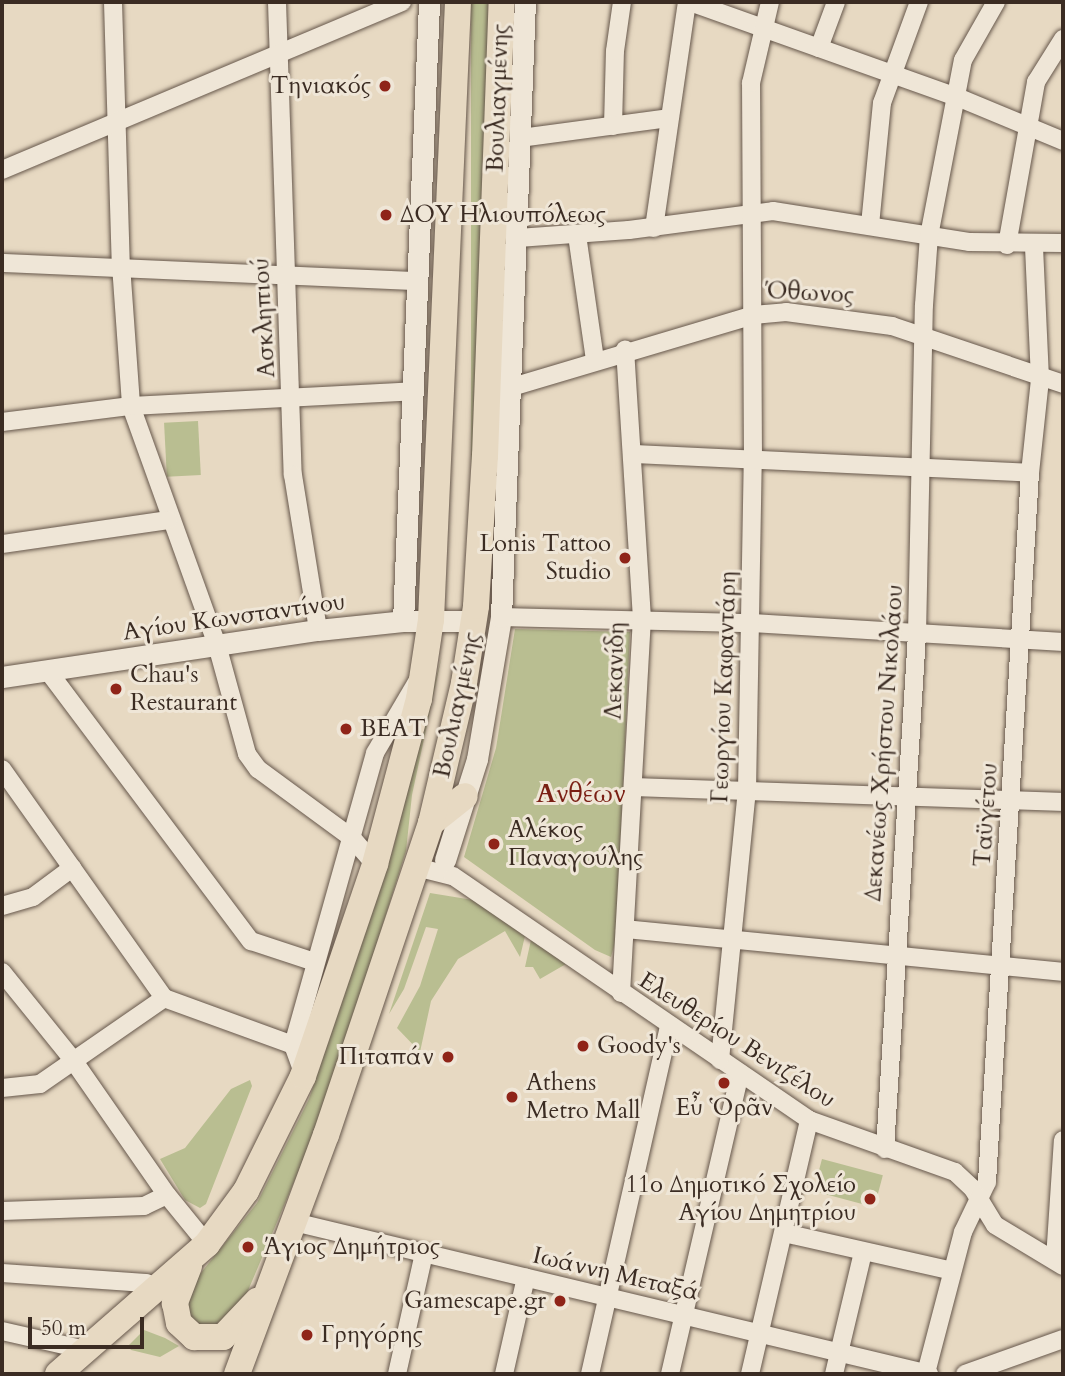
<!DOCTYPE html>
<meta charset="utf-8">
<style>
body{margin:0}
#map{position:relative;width:1065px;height:1376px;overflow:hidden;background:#e7d9c2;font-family:Cardo,serif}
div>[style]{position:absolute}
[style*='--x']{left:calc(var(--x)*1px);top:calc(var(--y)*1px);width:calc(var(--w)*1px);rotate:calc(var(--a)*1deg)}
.green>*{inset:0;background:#b9be91;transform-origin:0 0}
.roads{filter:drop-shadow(0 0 2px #66574b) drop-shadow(0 0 2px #66574b)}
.minor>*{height:18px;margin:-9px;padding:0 9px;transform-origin:9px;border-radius:9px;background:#efe6d7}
.tertiary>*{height:21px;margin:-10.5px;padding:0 10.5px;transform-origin:10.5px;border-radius:10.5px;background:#efe6d7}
.primary>*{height:26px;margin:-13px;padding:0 13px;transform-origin:13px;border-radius:13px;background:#e7d9c2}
.dots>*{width:19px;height:19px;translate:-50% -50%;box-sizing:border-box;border:4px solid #efe6d7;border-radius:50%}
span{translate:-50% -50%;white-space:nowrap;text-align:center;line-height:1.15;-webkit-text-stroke:6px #efe6d7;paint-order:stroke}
.poi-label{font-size:24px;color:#3b2c23}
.right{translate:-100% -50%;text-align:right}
.left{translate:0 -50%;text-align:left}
.street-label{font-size:24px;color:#3b2c23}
.neighbourhood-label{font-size:26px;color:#7a1f14;font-weight:700}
.frame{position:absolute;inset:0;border:4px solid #3b2c23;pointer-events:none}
.scale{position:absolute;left:28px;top:1317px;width:116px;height:32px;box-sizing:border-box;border:4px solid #3b2c23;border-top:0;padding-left:9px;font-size:21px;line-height:24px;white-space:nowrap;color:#3b2c23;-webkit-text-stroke:5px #efe6d7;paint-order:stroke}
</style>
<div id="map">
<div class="green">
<i style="left:471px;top:2px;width:17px;height:585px"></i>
<i style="left:198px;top:421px;width:54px;height:34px;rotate:87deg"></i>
<i style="clip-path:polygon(515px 629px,630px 632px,616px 939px,611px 957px,595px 950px,464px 857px,496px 748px)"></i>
<i style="clip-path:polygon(442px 655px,412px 795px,406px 851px,324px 1111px,239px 1312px,218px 1333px,189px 1319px,184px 1294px,257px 1203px,309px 1099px,393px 849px)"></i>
<i style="clip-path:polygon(430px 893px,473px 900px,525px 936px,520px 957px,505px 931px,458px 959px,431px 1001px,420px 1052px,397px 1028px,420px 986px,438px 929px,426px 927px,404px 989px,389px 1014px)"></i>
<i style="clip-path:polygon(531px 940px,566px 964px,540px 979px,533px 967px,525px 967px)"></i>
<i style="clip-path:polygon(250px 1080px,252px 1086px,206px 1204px,200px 1208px,185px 1200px,160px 1159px,185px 1148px,231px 1089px)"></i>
<i style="left:822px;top:1159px;width:63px;height:33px;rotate:15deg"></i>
<i style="clip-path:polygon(144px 1330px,165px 1338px,179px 1346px,160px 1357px,131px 1350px,128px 1346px)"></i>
</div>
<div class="roads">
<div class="minor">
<i style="--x:113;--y:2;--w:263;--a:88.3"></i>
<i style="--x:121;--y:265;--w:141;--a:85.9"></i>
<i style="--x:131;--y:406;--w:254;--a:70.2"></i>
<i style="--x:217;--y:645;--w:113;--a:74.6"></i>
<i style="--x:247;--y:754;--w:19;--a:54"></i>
<i style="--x:258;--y:769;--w:117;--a:36.3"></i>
<i style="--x:352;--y:838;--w:35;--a:49"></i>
<i style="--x:277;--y:2;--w:473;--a:88.1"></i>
<i style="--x:293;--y:475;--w:157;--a:80.8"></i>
<i style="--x:690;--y:2;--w:283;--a:19.6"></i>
<i style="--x:957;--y:97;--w:115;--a:22.5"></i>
<i style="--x:819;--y:48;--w:49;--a:-69.7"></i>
<i style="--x:613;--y:126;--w:75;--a:-88.5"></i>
<i style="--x:615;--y:51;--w:49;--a:-81.9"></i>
<i style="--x:521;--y:138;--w:149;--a:-7.7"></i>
<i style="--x:2;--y:170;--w:434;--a:-22.8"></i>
<i style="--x:870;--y:225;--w:123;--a:-84.4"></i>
<i style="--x:882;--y:103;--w:108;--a:-69.9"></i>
<i style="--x:654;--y:228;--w:228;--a:-81.7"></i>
<i style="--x:577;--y:235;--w:126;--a:81.8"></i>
<i style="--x:518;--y:238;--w:111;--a:-4.1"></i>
<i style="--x:629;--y:230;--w:145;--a:-7.5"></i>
<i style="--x:773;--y:211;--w:198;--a:9"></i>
<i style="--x:969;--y:242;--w:94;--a:0.6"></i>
<i style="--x:1007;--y:245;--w:166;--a:-79.9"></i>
<i style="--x:1036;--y:82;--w:51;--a:-57.9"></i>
<i style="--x:2;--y:263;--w:414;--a:2.5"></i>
<i style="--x:512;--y:387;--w:252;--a:-16.6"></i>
<i style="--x:753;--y:315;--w:33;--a:-5"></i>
<i style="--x:786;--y:312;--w:107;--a:7.5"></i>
<i style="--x:892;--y:326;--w:181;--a:18.7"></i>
<i style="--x:2;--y:422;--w:130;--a:-7.1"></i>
<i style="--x:131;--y:406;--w:283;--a:-3"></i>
<i style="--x:633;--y:454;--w:397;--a:2.7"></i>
<i style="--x:2;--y:544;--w:168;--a:-8.2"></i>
<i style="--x:501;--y:617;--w:251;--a:1.4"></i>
<i style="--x:752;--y:623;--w:312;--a:3.5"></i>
<i style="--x:48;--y:671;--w:338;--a:53.1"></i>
<i style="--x:251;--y:941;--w:67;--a:18.2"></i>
<i style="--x:2;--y:769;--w:281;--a:54.7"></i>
<i style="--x:164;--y:998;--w:137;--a:20"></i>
<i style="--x:293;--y:1045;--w:30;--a:70"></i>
<i style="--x:635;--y:787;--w:428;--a:2"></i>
<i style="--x:416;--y:867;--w:38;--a:14"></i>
<i style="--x:453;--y:876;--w:432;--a:34.4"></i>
<i style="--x:809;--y:1120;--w:155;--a:19.6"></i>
<i style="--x:955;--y:1172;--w:25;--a:43"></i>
<i style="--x:973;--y:1189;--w:42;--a:58.6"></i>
<i style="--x:995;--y:1225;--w:79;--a:31.1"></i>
<i style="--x:2;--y:906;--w:32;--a:-16"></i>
<i style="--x:33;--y:897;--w:49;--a:-36.6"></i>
<i style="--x:625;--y:929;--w:440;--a:5.6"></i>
<i style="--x:2;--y:972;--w:113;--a:51.1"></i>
<i style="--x:73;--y:1060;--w:165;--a:55.2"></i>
<i style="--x:167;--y:1195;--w:63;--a:50.8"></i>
<i style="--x:621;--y:993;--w:375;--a:-86.8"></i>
<i style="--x:642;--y:619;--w:270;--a:-93.6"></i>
<i style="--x:293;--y:1045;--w:303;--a:-74.3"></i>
<i style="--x:375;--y:753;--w:85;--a:-59.5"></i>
<i style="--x:720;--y:1060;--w:270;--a:-84.3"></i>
<i style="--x:747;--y:791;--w:331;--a:-89"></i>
<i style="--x:753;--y:460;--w:377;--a:-90.3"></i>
<i style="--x:751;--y:83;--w:83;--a:-76.8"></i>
<i style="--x:2;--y:1088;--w:38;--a:-6"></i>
<i style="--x:40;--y:1084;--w:151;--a:-34.7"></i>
<i style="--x:885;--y:1149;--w:516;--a:-86.44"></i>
<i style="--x:917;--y:634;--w:329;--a:-88.8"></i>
<i style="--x:924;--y:305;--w:69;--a:-85.9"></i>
<i style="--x:929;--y:236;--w:179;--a:-79.1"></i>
<i style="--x:963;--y:60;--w:67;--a:-60.4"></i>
<i style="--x:2;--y:1211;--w:142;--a:-2"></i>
<i style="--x:144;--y:1206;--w:25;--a:-26"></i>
<i style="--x:294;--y:1222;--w:653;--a:13.46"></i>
<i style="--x:784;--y:1233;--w:172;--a:12.7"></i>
<i style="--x:1055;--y:1259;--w:119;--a:-86.2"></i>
<i style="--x:2;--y:1273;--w:144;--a:4"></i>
<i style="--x:146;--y:1283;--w:14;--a:21"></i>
<i style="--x:2;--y:1331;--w:86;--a:12.7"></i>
<i style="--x:926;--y:1373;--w:146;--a:-75.3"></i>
<i style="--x:963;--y:1232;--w:55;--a:-64.4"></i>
<i style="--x:987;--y:1182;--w:710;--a:-86.53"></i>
<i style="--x:1030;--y:473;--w:95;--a:-83.9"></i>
<i style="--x:1040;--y:379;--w:133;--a:-92.6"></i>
<i style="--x:397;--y:1374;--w:124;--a:-77.4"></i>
<i style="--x:504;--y:1374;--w:99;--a:-77.2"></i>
<i style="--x:590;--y:1374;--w:357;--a:-77.2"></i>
<i style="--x:670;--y:1374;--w:309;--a:-76.9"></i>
<i style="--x:750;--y:1374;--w:261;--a:-76.9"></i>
<i style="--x:834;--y:1374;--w:125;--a:-76.6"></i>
<i style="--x:965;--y:1374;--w:104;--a:-19.7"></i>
</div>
<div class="tertiary">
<i style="--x:403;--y:621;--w:620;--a:-87.59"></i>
<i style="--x:2;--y:677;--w:319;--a:-8.5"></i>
<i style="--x:318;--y:630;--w:85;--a:-6"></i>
<i style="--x:403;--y:621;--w:71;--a:0"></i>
<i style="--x:445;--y:860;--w:106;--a:-72.4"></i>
<i style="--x:477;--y:759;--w:144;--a:-80.4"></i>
<i style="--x:501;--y:617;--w:615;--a:-87.77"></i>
</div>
<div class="primary">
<i style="--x:431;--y:823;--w:43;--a:-38.5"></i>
<i style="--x:189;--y:1266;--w:40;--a:111"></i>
<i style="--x:175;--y:1303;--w:20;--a:79"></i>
<i style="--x:179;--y:1323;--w:21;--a:43"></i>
<i style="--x:194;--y:1337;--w:29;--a:0"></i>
<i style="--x:223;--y:1337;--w:50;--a:-46.6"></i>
<i style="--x:58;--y:1374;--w:198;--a:-41.1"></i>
<i style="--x:207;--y:1244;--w:66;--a:-53.7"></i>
<i style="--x:246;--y:1191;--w:128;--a:-63.6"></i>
<i style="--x:303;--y:1076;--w:224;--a:-71.2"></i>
<i style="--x:375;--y:864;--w:171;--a:-75.1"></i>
<i style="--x:419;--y:699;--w:80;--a:-81.4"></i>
<i style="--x:431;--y:620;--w:619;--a:-87.5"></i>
<i style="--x:237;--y:1374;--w:255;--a:-69.6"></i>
<i style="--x:326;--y:1135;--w:329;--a:-71.4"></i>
<i style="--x:431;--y:823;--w:144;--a:-76.7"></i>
<i style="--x:464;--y:683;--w:78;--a:-81.1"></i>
<i style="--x:476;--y:606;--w:150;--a:-86.6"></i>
<i style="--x:485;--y:456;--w:454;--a:-87.9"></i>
</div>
</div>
<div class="dots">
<i style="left:385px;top:86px;background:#8f2418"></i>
<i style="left:386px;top:215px;background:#8f2418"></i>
<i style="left:625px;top:558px;background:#8f2418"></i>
<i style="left:116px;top:689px;background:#8f2418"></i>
<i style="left:346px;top:729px;background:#8f2418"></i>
<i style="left:494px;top:844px;background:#8f2418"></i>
<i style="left:583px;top:1046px;background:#8f2418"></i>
<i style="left:448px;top:1057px;background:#8f2418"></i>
<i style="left:724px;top:1083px;background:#8f2418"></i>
<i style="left:512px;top:1097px;background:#8f2418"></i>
<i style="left:870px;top:1199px;background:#8f2418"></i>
<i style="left:248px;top:1247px;background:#8f2418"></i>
<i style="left:560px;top:1301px;background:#8f2418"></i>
<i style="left:307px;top:1335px;background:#8f2418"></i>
</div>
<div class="poi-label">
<span class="right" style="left:371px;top:86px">Τηνιακός</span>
<span class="left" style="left:400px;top:215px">ΔΟΥ Ηλιουπόλεως</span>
<span class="right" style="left:611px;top:558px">Lonis Tattoo<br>Studio</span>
<span class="left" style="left:130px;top:689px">Chau's<br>Restaurant</span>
<span class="left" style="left:360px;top:729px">ΒΕΑΤ</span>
<span class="left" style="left:508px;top:844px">Αλέκος<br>Παναγούλης</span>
<span class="left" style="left:597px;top:1046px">Goody's</span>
<span class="right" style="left:434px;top:1057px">Πιταπάν</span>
<span class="left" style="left:526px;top:1097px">Athens<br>Metro Mall</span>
<span style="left:724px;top:1108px">Εὖ Ὁρᾶν</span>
<span class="right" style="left:856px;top:1199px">11ο Δημοτικό Σχολείο<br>Αγίου Δημητρίου</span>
<span class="left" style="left:264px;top:1247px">Άγιος Δημήτριος</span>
<span class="right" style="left:546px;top:1301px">Gamescape.gr</span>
<span class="left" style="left:321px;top:1335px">Γρηγόρης</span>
</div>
<div class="street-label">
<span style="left:498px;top:98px;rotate:-88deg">Βουλιαγμένης</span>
<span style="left:810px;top:293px;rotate:3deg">Όθωνος</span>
<span style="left:264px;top:318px;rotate:-93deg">Ασκληπιού</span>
<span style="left:234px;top:617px;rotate:-8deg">Αγίου Κωνσταντίνου</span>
<span style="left:615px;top:671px;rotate:-88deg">Λεκανίδη</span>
<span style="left:724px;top:687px;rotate:-88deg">Γεωργίου Καφαντάρη</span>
<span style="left:457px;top:705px;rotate:-78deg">Βουλιαγμένης</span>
<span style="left:884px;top:743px;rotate:-86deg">Δεκανέως Χρήστου Νικολάου</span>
<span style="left:986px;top:815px;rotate:-86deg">Ταϋγέτου</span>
<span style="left:737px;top:1040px;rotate:33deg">Ελευθερίου Βενιζέλου</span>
<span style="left:616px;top:1274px;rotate:13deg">Ιωάννη Μεταξά</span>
</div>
<div class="neighbourhood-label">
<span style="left:581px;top:794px">Ανθέων</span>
</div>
<div class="frame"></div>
<div class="scale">50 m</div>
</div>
